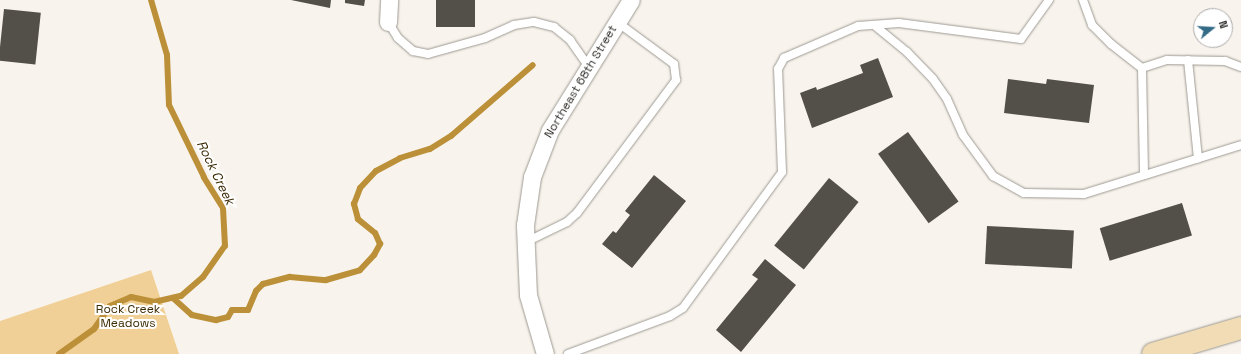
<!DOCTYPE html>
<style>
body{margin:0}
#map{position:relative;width:1241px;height:354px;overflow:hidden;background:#f8f4ed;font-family:"Space Grotesk",sans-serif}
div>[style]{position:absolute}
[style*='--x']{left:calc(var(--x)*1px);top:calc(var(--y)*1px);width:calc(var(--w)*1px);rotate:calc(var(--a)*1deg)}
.green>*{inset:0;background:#f0d096}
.stream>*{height:6px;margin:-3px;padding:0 3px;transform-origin:3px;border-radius:3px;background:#bc9038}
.building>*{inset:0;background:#53504a;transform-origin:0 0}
.roads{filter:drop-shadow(0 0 1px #9d9992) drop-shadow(0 0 1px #9d9992)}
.lane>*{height:8px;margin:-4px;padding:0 4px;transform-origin:4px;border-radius:4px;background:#fff}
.street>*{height:17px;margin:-8.5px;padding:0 8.5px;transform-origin:8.5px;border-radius:8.5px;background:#fff}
.primary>*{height:22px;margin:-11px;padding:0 11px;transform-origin:11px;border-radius:11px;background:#f1dcb5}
span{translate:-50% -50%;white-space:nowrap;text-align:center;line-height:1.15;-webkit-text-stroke:4px #fff;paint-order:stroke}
.street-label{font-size:12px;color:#312f2d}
.park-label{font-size:12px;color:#3d2b04}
.water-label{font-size:13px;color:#392700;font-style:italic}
.north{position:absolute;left:1193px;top:8px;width:40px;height:40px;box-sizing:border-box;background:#fff;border:1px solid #adacab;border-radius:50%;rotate:72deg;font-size:11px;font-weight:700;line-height:16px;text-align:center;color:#312f2d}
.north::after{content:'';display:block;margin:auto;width:14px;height:18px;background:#336a85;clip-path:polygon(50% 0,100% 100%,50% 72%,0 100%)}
</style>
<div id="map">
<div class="green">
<i style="clip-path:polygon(151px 270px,179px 354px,0 354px,0 321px)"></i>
</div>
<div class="stream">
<i style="--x:173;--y:298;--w:25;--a:42"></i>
<i style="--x:192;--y:315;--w:25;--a:12"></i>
<i style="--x:216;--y:320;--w:12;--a:-14"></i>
<i style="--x:228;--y:317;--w:8;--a:-60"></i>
<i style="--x:232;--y:310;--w:16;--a:0"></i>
<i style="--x:248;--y:310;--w:21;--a:-67"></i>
<i style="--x:256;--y:291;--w:10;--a:-45"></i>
<i style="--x:263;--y:284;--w:28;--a:-15"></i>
<i style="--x:290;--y:277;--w:36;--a:5"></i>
<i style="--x:326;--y:280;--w:35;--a:-16"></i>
<i style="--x:360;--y:270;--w:21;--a:-47"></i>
<i style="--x:374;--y:255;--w:13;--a:-61"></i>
<i style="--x:380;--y:244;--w:12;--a:-114"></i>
<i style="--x:375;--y:233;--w:22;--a:-141"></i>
<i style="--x:358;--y:219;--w:16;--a:-105"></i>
<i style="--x:354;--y:204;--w:17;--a:-69"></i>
<i style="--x:360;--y:188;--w:23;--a:-47"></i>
<i style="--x:376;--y:171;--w:27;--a:-28"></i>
<i style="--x:400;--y:158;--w:31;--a:-17"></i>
<i style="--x:430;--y:149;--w:25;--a:-32"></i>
<i style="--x:451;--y:136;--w:108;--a:-40.9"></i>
<i style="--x:59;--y:354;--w:43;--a:-35.5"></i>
<i style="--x:94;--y:329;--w:28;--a:-55"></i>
<i style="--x:110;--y:306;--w:23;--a:-23"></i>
<i style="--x:131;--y:297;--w:24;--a:12"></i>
<i style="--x:154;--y:302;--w:28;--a:-13"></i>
<i style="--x:181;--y:296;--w:29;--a:-41"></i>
<i style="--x:203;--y:277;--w:38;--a:-55"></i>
<i style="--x:225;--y:246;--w:38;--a:-93"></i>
<i style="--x:223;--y:208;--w:36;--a:-122"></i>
<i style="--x:204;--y:177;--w:80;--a:-115.9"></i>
<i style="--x:169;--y:105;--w:50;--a:-92.3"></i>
<i style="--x:167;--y:55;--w:57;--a:-106.2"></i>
</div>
<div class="building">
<i style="clip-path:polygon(291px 0,331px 0,330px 8px)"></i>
<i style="clip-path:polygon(345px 0,365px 0,364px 6px,345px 3px)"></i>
<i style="left:436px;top:0;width:39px;height:27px"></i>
<i style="left:4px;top:9px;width:37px;height:52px;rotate:6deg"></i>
<i style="clip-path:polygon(878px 58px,893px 97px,812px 128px,800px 93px,816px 87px,817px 90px,863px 73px,860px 65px)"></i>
<i style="clip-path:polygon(1008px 79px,1046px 84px,1047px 79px,1094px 85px,1089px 123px,1004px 113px)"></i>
<i style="left:908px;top:132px;width:86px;height:37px;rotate:54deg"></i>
<i style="clip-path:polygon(654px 175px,686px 201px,632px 268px,602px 244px,613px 231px,616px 233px,630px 215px,625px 211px)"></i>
<i style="left:829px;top:178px;width:38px;height:87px;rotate:39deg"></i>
<i style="left:1182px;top:203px;width:34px;height:86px;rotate:73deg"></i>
<i style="left:987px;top:226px;width:87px;height:38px;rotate:3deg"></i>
<i style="clip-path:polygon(765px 259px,796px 285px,741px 352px,716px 330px,758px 279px,752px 275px)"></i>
</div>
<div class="roads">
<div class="lane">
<i style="--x:1083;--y:0;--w:27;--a:70"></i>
<i style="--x:1092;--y:25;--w:27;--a:45"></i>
<i style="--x:1111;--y:44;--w:39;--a:38"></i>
<i style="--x:1142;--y:68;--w:26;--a:-18"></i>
<i style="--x:1167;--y:60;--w:58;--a:1"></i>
<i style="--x:1225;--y:61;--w:17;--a:21"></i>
<i style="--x:388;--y:22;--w:19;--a:58"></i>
<i style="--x:398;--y:38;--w:20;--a:41"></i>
<i style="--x:413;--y:51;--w:15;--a:11"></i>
<i style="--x:428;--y:54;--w:59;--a:-15.7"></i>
<i style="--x:485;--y:38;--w:32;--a:-24"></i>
<i style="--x:514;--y:25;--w:20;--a:-9"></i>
<i style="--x:534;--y:22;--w:21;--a:14"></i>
<i style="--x:554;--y:27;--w:21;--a:39"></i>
<i style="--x:570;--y:40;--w:33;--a:55"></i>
<i style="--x:874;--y:25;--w:43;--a:39.3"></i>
<i style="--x:907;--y:52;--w:37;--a:46"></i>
<i style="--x:933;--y:79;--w:24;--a:55"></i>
<i style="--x:947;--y:99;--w:39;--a:66"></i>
<i style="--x:963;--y:135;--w:51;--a:53.8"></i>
<i style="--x:993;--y:176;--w:35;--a:29"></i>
<i style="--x:1024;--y:193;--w:60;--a:1"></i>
<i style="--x:1084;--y:194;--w:164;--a:-17.3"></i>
<i style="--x:1188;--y:60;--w:99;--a:84.2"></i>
<i style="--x:1142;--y:68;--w:107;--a:88.9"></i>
<i style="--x:526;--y:242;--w:46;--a:-26"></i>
<i style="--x:567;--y:222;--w:13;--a:-42"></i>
<i style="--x:577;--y:213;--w:166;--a:-53.3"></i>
<i style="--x:676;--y:80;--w:16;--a:-97"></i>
<i style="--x:674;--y:64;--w:71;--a:-143.6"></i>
<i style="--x:568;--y:354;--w:109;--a:-20.4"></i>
<i style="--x:670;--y:316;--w:15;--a:-32"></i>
<i style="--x:683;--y:308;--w:168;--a:-53.9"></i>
<i style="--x:782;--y:172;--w:103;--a:-92.2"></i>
<i style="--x:778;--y:69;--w:13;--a:-61"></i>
<i style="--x:784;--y:58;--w:81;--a:-23.4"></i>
<i style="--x:858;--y:26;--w:41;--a:-4.2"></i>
<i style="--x:899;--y:23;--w:123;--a:7.5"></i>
<i style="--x:1021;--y:39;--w:48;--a:-54.3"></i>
</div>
<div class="street">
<i style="--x:388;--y:22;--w:22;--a:-87"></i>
<i style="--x:545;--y:354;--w:61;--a:-106.1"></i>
<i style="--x:528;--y:295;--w:70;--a:-92.5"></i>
<i style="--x:525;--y:225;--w:49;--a:-81.7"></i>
<i style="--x:532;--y:177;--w:50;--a:-69"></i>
<i style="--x:550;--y:130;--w:153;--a:-58.1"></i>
</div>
<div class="primary">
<i style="--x:1153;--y:354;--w:92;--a:-16.5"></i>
</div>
</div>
<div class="street-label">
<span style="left:581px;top:82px;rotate:-59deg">Northeast 68th Street</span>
</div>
<div class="park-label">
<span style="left:128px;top:317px">Rock Creek<br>Meadows</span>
</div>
<div class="water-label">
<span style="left:215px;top:173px;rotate:64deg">Rock Creek</span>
</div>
<div class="north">N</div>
</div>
